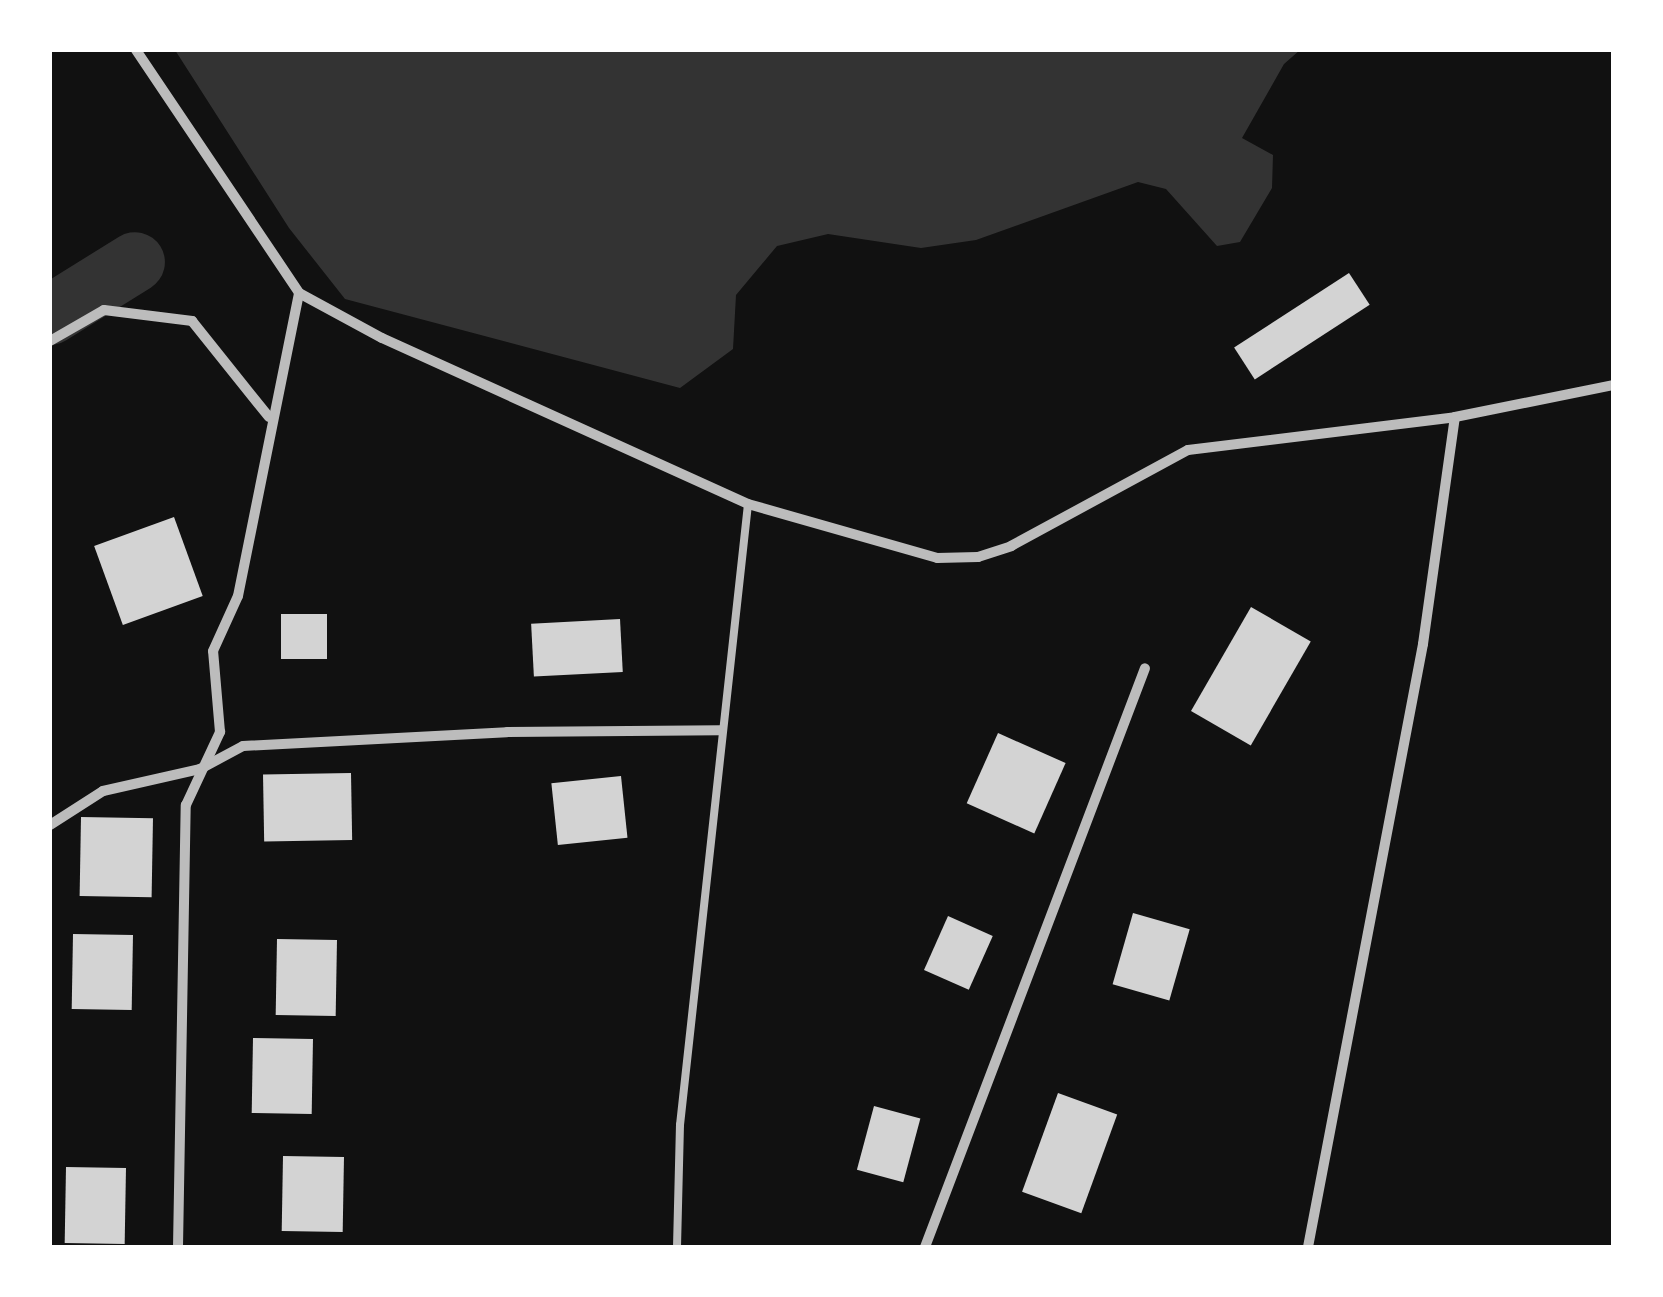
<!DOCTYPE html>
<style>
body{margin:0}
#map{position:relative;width:1663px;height:1297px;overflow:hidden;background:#111;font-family:Manrope,sans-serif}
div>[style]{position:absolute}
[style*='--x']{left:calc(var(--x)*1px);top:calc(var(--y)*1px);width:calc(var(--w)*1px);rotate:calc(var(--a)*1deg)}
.water>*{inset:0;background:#333}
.river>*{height:60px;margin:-30px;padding:0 30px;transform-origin:30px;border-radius:30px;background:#333}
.building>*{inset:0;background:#d3d3d3;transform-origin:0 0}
.service>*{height:8px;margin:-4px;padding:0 4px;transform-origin:4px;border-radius:4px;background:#bcbcbc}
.minor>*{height:10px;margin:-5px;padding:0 5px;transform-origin:5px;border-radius:5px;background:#bcbcbc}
span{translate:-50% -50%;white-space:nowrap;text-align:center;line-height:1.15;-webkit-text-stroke:8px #fff;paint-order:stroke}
.frame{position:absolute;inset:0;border:52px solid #fff;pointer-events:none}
</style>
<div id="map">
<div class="water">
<i style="clip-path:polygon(175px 50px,1300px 50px,1284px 64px,1242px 138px,1273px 155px,1272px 188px,1240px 242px,1217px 246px,1166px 189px,1138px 182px,976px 240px,921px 248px,828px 234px,777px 246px,736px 295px,733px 349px,680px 388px,345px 299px,289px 228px)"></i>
</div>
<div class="river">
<i style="--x:50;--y:315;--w:100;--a:-31.9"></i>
</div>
<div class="building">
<i style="left:1349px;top:273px;width:38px;height:137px;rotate:57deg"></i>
<i style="left:174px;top:517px;width:84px;height:85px;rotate:70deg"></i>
<i style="left:1251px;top:607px;width:69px;height:120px;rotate:30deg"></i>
<i style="left:281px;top:614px;width:46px;height:45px"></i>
<i style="left:620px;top:619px;width:53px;height:89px;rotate:87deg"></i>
<i style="left:998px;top:733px;width:74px;height:77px;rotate:24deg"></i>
<i style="left:351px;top:773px;width:67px;height:88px;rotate:89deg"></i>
<i style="left:621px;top:776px;width:62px;height:70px;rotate:84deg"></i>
<i style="left:81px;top:817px;width:72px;height:79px;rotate:1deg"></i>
<i style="left:1133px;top:913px;width:59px;height:74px;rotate:16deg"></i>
<i style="left:948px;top:916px;width:49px;height:59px;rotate:24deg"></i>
<i style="left:73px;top:934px;width:60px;height:75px;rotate:1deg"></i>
<i style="left:277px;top:939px;width:60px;height:76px;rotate:1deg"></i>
<i style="left:253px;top:1038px;width:60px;height:75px;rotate:1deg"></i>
<i style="left:1058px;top:1093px;width:63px;height:105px;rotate:20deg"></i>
<i style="left:874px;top:1106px;width:48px;height:66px;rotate:15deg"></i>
<i style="left:283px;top:1156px;width:61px;height:75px;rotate:1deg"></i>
<i style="left:66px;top:1167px;width:60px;height:76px;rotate:1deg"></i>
</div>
<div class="service">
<i style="--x:677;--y:1247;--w:122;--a:-88.6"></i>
<i style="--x:680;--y:1125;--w:625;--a:-83.75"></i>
</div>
<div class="minor">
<i style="--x:136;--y:50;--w:293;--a:56.1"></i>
<i style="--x:299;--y:293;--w:94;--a:28.5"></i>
<i style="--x:382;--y:338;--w:402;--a:24.4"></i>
<i style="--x:748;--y:504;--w:197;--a:15.9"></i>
<i style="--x:937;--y:558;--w:41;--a:-1.4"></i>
<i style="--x:978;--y:557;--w:35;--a:-18"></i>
<i style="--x:1011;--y:546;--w:201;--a:-28.5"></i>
<i style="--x:1188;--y:450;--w:269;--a:-7"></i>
<i style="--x:1455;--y:417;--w:161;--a:-11.4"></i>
<i style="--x:50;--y:341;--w:62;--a:-29.9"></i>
<i style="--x:104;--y:310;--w:89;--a:7.1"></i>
<i style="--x:192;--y:321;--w:123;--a:51.3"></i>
<i style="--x:50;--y:825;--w:63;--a:-32.7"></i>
<i style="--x:103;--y:791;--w:99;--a:-12.8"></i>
<i style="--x:200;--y:769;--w:49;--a:-28.1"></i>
<i style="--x:243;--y:746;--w:264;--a:-3"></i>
<i style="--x:507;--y:732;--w:213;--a:-0.5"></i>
<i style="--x:178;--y:1247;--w:442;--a:-89"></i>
<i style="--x:186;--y:805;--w:81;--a:-65"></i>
<i style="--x:220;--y:732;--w:81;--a:-94.9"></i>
<i style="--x:213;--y:651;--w:60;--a:-65.6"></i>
<i style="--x:238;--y:596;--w:309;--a:-78.6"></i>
<i style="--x:925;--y:1247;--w:619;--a:-69.19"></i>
<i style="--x:1308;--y:1247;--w:614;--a:-79.2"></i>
<i style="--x:1423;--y:644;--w:229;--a:-82"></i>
</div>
<div class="frame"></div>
</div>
